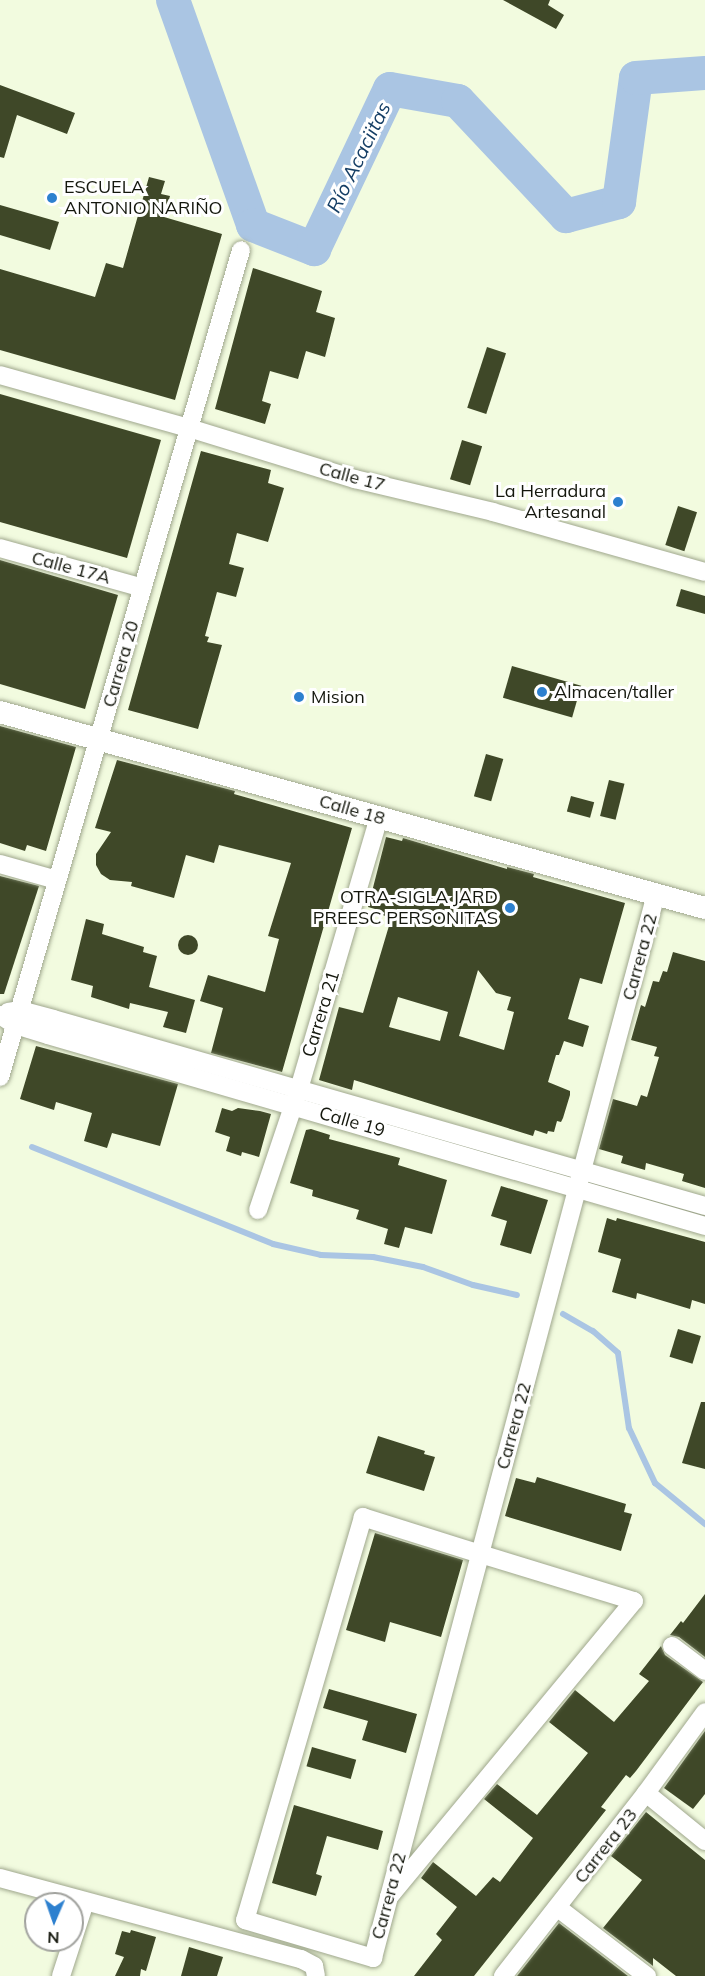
<!DOCTYPE html>
<meta charset="utf-8">
<style>
body{margin:0}
#map{position:relative;width:705px;height:1976px;overflow:hidden;background:#f2fbdf;font-family:Mulish,sans-serif}
div>[style]{position:absolute}
[style*='--x']{left:calc(var(--x)*1px);top:calc(var(--y)*1px);width:calc(var(--w)*1px);rotate:calc(var(--a)*1deg)}
.stream>*{height:6px;margin:-3px;padding:0 3px;transform-origin:3px;border-radius:3px;background:#aac5e3}
.river>*{height:34px;margin:-17px;padding:0 17px;transform-origin:17px;border-radius:17px;background:#aac5e3}
.building>*{inset:0;background:#3f4828;transform-origin:0 0}
.round{border-radius:50%}
.roads{filter:drop-shadow(0 0 2px #9fa78d) drop-shadow(0 0 2px #9fa78d)}
.minor>*{height:18px;margin:-9px;padding:0 9px;transform-origin:9px;border-radius:9px;background:#fff}
.tertiary>*{height:22px;margin:-11px;padding:0 11px;transform-origin:11px;border-radius:11px;background:#fff}
.dots>*{width:16px;height:16px;translate:-50% -50%;box-sizing:border-box;border:3px solid #fff;border-radius:50%}
span{translate:-50% -50%;white-space:nowrap;text-align:center;line-height:1.15;-webkit-text-stroke:6px #fff;paint-order:stroke}
.poi-label{font-size:18px;color:#14170d}
.left{translate:0 -50%;text-align:left}
.right{translate:-100% -50%;text-align:right}
.street-label{font-size:18px;color:#14170d}
.water-label{font-size:20px;color:#153e65;font-style:italic}
.north{position:absolute;left:24px;top:1892px;width:60px;height:60px;box-sizing:border-box;background:#fff;border:2px solid #a1a29e;border-radius:50%;rotate:182deg;font-size:16px;font-weight:700;line-height:24px;text-align:center;color:#14170d}
.north::after{content:'';display:block;margin:auto;width:21px;height:27px;background:#2d80cf;clip-path:polygon(50% 0,100% 100%,50% 72%,0 100%)}
</style>
<div id="map">
<div class="stream">
<i style="--x:32;--y:1147;--w:260;--a:21.9"></i>
<i style="--x:273;--y:1244;--w:49;--a:12.9"></i>
<i style="--x:321;--y:1255;--w:52;--a:2.2"></i>
<i style="--x:373;--y:1257;--w:51;--a:11.3"></i>
<i style="--x:423;--y:1267;--w:53;--a:19.8"></i>
<i style="--x:473;--y:1285;--w:45;--a:12.8"></i>
<i style="--x:563;--y:1314;--w:34;--a:30"></i>
<i style="--x:593;--y:1331;--w:33;--a:41"></i>
<i style="--x:618;--y:1353;--w:76;--a:81.7"></i>
<i style="--x:629;--y:1428;--w:61;--a:64.7"></i>
<i style="--x:655;--y:1483;--w:65;--a:39.4"></i>
</div>
<div class="river">
<i style="--x:173;--y:0;--w:239;--a:70.4"></i>
<i style="--x:253;--y:225;--w:66;--a:21.5"></i>
<i style="--x:314;--y:249;--w:177;--a:-64.6"></i>
<i style="--x:390;--y:89;--w:69;--a:10"></i>
<i style="--x:458;--y:101;--w:158;--a:46.8"></i>
<i style="--x:566;--y:216;--w:55;--a:-14.8"></i>
<i style="--x:619;--y:202;--w:125;--a:-82.2"></i>
<i style="--x:636;--y:78;--w:69;--a:-4.1"></i>
</div>
<div class="building">
<i style="clip-path:polygon(503px 0,550px 0,548px 5px,564px 15px,556px 29px)"></i>
<i style="clip-path:polygon(0 85px,75px 113px,67px 134px,17px 115px,4px 158px,0 157px)"></i>
<i style="clip-path:polygon(149px 177px,165px 181px,161px 194px,170px 196px,164px 217px,222px 234px,175px 400px,0 350px,0 269px,95px 297px,106px 263px,123px 268px)"></i>
<i style="clip-path:polygon(0 205px,59px 222px,50px 250px,0 235px)"></i>
<i style="clip-path:polygon(253px 268px,322px 291px,316px 312px,335px 318px,325px 357px,306px 351px,298px 379px,270px 371px,262px 401px,271px 404px,265px 424px,215px 409px)"></i>
<i style="left:487px;top:347px;width:20px;height:64px;rotate:18deg"></i>
<i style="clip-path:polygon(0 394px,161px 440px,127px 558px,0 522px)"></i>
<i style="left:462px;top:440px;width:21px;height:41px;rotate:17deg"></i>
<i style="clip-path:polygon(201px 451px,271px 470px,268px 483px,284px 488px,268px 542px,237px 533px,229px 564px,244px 568px,236px 597px,217px 592px,205px 636px,209px 637px,207px 642px,222px 645px,198px 729px,128px 710px)"></i>
<i style="left:678px;top:506px;width:20px;height:41px;rotate:18deg"></i>
<i style="clip-path:polygon(0 560px,118px 595px,85px 709px,0 684px)"></i>
<i style="clip-path:polygon(681px 589px,705px 596px,705px 614px,676px 606px)"></i>
<i style="left:512px;top:666px;width:72px;height:33px;rotate:16deg"></i>
<i style="clip-path:polygon(0 726px,76px 747px,46px 851px,27px 845px,25px 851px,0 843px)"></i>
<i style="left:486px;top:754px;width:18px;height:44px;rotate:16deg"></i>
<i style="clip-path:polygon(117px 760px,235px 791px,234px 794px,352px 828px,282px 1072px,211px 1053px,223px 1008px,200px 1001px,208px 975px,265px 992px,279px 939px,268px 936px,291px 863px,219px 845px,214px 863px,186px 855px,174px 898px,131px 886px,132px 882px,110px 880px,101px 874px,96px 865px,96px 854px,111px 832px,95px 828px)"></i>
<i style="left:609px;top:780px;width:16px;height:37px;rotate:14deg"></i>
<i style="left:571px;top:796px;width:24px;height:16px;rotate:15deg"></i>
<i style="clip-path:polygon(evenodd,386px 837px,402px 841px,403px 838px,507px 869px,507px 867px,534px 874px,533px 877px,625px 903px,602px 984px,580px 978px,568px 1019px,589px 1026px,583px 1047px,564px 1041px,559px 1055px,556px 1055px,548px 1082px,570px 1091px,570px 1095px,563px 1118px,561px 1122px,557px 1121px,554px 1132px,548px 1131px,547px 1134px,535px 1130px,533px 1136px,354px 1080px,352px 1090px,319px 1080px,339px 1007px,363px 1013px,391px 919px,381px 914px,382px 911px,368px 907px,386px 837px,478px 970px,496px 993px,511px 997px,507px 1010px,514px 1012px,504px 1050px,459px 1036px,478px 970px,386px 837px,398px 997px,448px 1012px,440px 1041px,389px 1027px,398px 997px)"></i>
<i style="clip-path:polygon(0 876px,39px 886px,4px 994px,0 994px)"></i>
<i style="clip-path:polygon(86px 919px,104px 924px,102px 934px,144px 947px,143px 952px,157px 956px,149px 987px,195px 1000px,186px 1033px,163px 1027px,168px 1012px,130px 1003px,129px 1009px,91px 997px,93px 986px,71px 980px)"></i>
<i class="round" style="left:178px;top:935px;width:20px;height:20px"></i>
<i style="clip-path:polygon(673px 952px,705px 961px,705px 1188px,682px 1181px,684px 1174px,646px 1163px,645px 1170px,621px 1163px,623px 1156px,599px 1149px,613px 1099px,637px 1106px,641px 1095px,647px 1097px,659px 1057px,654px 1056px,657px 1047px,631px 1040px,641px 1005px,645px 1007px,653px 981px,659px 982px,663px 971px,667px 972px)"></i>
<i style="clip-path:polygon(36px 1046px,178px 1084px,160px 1146px,112px 1133px,107px 1148px,84px 1141px,92px 1113px,56px 1102px,54px 1110px,20px 1099px)"></i>
<i style="clip-path:polygon(222px 1108px,232px 1111px,238px 1108px,260px 1111px,271px 1114px,259px 1157px,242px 1152px,241px 1156px,226px 1151px,230px 1137px,215px 1132px)"></i>
<i style="clip-path:polygon(311px 1129px,330px 1135px,329px 1139px,400px 1158px,398px 1165px,447px 1180px,432px 1234px,405px 1227px,399px 1248px,384px 1244px,388px 1229px,356px 1219px,359px 1210px,312px 1196px,313px 1190px,290px 1183px,306px 1130px)"></i>
<i style="clip-path:polygon(501px 1186px,548px 1200px,531px 1254px,500px 1245px,507px 1221px,491px 1216px)"></i>
<i style="clip-path:polygon(607px 1218px,616px 1221px,617px 1218px,705px 1242px,705px 1304px,692px 1300px,690px 1309px,637px 1293px,636px 1299px,612px 1292px,621px 1259px,598px 1252px)"></i>
<i style="left:678px;top:1329px;width:24px;height:29px;rotate:17deg"></i>
<i style="clip-path:polygon(701px 1402px,705px 1402px,705px 1469px,682px 1463px)"></i>
<i style="clip-path:polygon(378px 1436px,425px 1451px,424px 1454px,435px 1457px,424px 1491px,366px 1473px)"></i>
<i style="clip-path:polygon(537px 1477px,626px 1504px,624px 1512px,632px 1514px,621px 1551px,505px 1516px,516px 1478px,535px 1483px)"></i>
<i style="clip-path:polygon(375px 1533px,463px 1560px,441px 1637px,390px 1622px,385px 1642px,346px 1630px)"></i>
<i style="clip-path:polygon(705px 1594px,705px 1657px,679px 1637px,670px 1635px,681px 1621px,683px 1623px)"></i>
<i style="clip-path:polygon(661px 1646px,665px 1655px,703px 1682px,636px 1771px,630px 1778px,626px 1775px,601px 1807px,606px 1810px,474px 1976px,414px 1976px,442px 1940px,436px 1934px,457px 1907px,421px 1878px,433px 1862px,476px 1896px,493px 1877px,500px 1882px,533px 1838px,484px 1799px,497px 1784px,537px 1815px,588px 1753px,549px 1722px,575px 1690px,614px 1722px,649px 1681px,639px 1674px)"></i>
<i style="clip-path:polygon(329px 1689px,417px 1714px,406px 1753px,362px 1740px,368px 1721px,323px 1708px)"></i>
<i style="clip-path:polygon(705px 1731px,705px 1794px,693px 1809px,664px 1788px)"></i>
<i style="left:312px;top:1747px;width:46px;height:20px;rotate:16deg"></i>
<i style="clip-path:polygon(294px 1805px,383px 1831px,378px 1850px,327px 1836px,316px 1874px,322px 1876px,316px 1896px,272px 1883px)"></i>
<i style="clip-path:polygon(646px 1812px,705px 1860px,705px 1976px,676px 1976px,653px 1958px,653px 1966px,603px 1928px,642px 1880px,611px 1856px)"></i>
<i style="clip-path:polygon(559px 1923px,628px 1976px,517px 1976px)"></i>
<i style="clip-path:polygon(131px 1930px,156px 1937px,146px 1971px,141px 1969px,140px 1976px,115px 1976px,124px 1957px,115px 1954px,122px 1931px,130px 1933px)"></i>
<i style="clip-path:polygon(189px 1947px,223px 1957px,217px 1976px,181px 1976px)"></i>
</div>
<div class="roads">
<div class="minor">
<i style="--x:0;--y:375;--w:196;--a:15.7"></i>
<i style="--x:189;--y:428;--w:174;--a:17.1"></i>
<i style="--x:355;--y:479;--w:142;--a:13.4"></i>
<i style="--x:493;--y:512;--w:220;--a:15.8"></i>
<i style="--x:0;--y:548;--w:148;--a:15.6"></i>
<i style="--x:0;--y:864;--w:59;--a:15.7"></i>
<i style="--x:8;--y:1012;--w:12;--a:-9"></i>
<i style="--x:20;--y:1010;--w:34;--a:15"></i>
<i style="--x:53;--y:1019;--w:678;--a:16"></i>
<i style="--x:0;--y:1015;--w:18;--a:34"></i>
<i style="--x:15;--y:1025;--w:34;--a:17"></i>
<i style="--x:48;--y:1035;--w:684;--a:16.21"></i>
<i style="--x:0;--y:1077;--w:861;--a:-73.75"></i>
<i style="--x:258;--y:1210;--w:128;--a:-71.3"></i>
<i style="--x:299;--y:1089;--w:283;--a:-73.6"></i>
<i style="--x:672;--y:1646;--w:41;--a:37.1"></i>
<i style="--x:646;--y:1793;--w:76;--a:39.1"></i>
<i style="--x:0;--y:1878;--w:312;--a:15.1"></i>
<i style="--x:301;--y:1959;--w:15;--a:28"></i>
<i style="--x:314;--y:1966;--w:10;--a:79"></i>
<i style="--x:389;--y:1897;--w:384;--a:-50.4"></i>
<i style="--x:634;--y:1601;--w:161;--a:-163"></i>
<i style="--x:480;--y:1554;--w:123;--a:-162.5"></i>
<i style="--x:363;--y:1517;--w:420;--a:106.3"></i>
<i style="--x:245;--y:1920;--w:134;--a:16.5"></i>
<i style="--x:373;--y:1958;--w:63;--a:-75.3"></i>
<i style="--x:389;--y:1897;--w:355;--a:-75.1"></i>
<i style="--x:480;--y:1554;--w:378;--a:-75.1"></i>
<i style="--x:577;--y:1189;--w:304;--a:-75"></i>
<i style="--x:558;--y:1908;--w:112;--a:37.4"></i>
<i style="--x:61;--y:1976;--w:78;--a:-72"></i>
<i style="--x:503;--y:1976;--w:232;--a:-52"></i>
<i style="--x:646;--y:1793;--w:100;--a:-53.9"></i>
</div>
<div class="tertiary">
<i style="--x:0;--y:712;--w:732;--a:15.54"></i>
</div>
</div>
<div class="dots">
<i style="left:52px;top:198px;background:#2d80cf"></i>
<i style="left:618px;top:502px;background:#2d80cf"></i>
<i style="left:542px;top:692px;background:#2d80cf"></i>
<i style="left:299px;top:697px;background:#2d80cf"></i>
<i style="left:510px;top:908px;background:#2d80cf"></i>
</div>
<div class="poi-label">
<span class="left" style="left:64px;top:198px">ESCUELA<br>ANTONIO NARIÑO</span>
<span class="right" style="left:606px;top:502px">La Herradura<br>Artesanal</span>
<span class="left" style="left:554px;top:692px">Almacen/taller</span>
<span class="left" style="left:311px;top:697px">Mision</span>
<span class="right" style="left:498px;top:908px">OTRA-SIGLA JARD<br>PREESC PERSONITAS</span>
</div>
<div class="street-label">
<span style="left:352px;top:477px;rotate:15deg">Calle 17</span>
<span style="left:71px;top:568px;rotate:15deg">Calle 17A</span>
<span style="left:121px;top:664px;rotate:-74deg">Carrera 20</span>
<span style="left:352px;top:810px;rotate:16deg">Calle 18</span>
<span style="left:640px;top:957px;rotate:-75deg">Carrera 22</span>
<span style="left:321px;top:1014px;rotate:-73deg">Carrera 21</span>
<span style="left:352px;top:1122px;rotate:16deg">Calle 19</span>
<span style="left:514px;top:1426px;rotate:-75deg">Carrera 22</span>
<span style="left:606px;top:1846px;rotate:-52deg">Carrera 23</span>
<span style="left:389px;top:1896px;rotate:-75deg">Carrera 22</span>
</div>
<div class="water-label">
<span style="left:358px;top:157px;rotate:-64deg">Río Acaciitas</span>
</div>
<div class="north">N</div>
</div>
